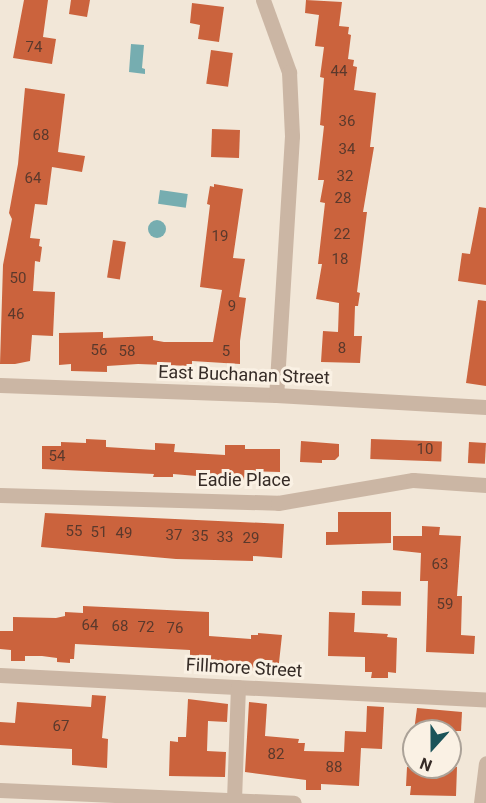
<!DOCTYPE html>
<style>
body{margin:0}
#map{position:relative;width:486px;height:803px;overflow:hidden;background:#f2e7d8;font-family:Roboto,sans-serif}
div>[style]{position:absolute}
[style*='--x']{left:calc(var(--x)*1px);top:calc(var(--y)*1px);width:calc(var(--w)*1px);rotate:calc(var(--a)*1deg)}
.water>*{inset:0;background:#76adb0;transform-origin:0 0}
.round{border-radius:50%}
.building>*{inset:0;background:#cb633d;transform-origin:0 0}
.street>*{height:15px;margin:-7.5px;padding:0 7.5px;transform-origin:7.5px;border-radius:7.5px;background:#cbb6a4}
span{translate:-50% -50%;white-space:nowrap;text-align:center;line-height:1.15;-webkit-text-stroke:6px #faf1e4;paint-order:stroke}
.number-label{font-size:15px;color:#5a392c}
.number-label span{-webkit-text-stroke-width:0}
.street-label{font-size:18px;color:#352b26}
.north{position:absolute;left:402px;top:719px;width:60px;height:60px;box-sizing:border-box;background:#faf1e4;border:2px solid #aba298;border-radius:50%;rotate:201deg;font-size:16px;font-weight:700;line-height:24px;text-align:center;color:#352b26}
.north::after{content:'';display:block;margin:auto;width:21px;height:27px;background:#1a5359;clip-path:polygon(50% 0,100% 100%,50% 72%,0 100%)}
</style>
<div id="map">
<div class="water">
<i style="clip-path:polygon(131px 44px,144px 45px,142px 68px,145px 69px,145px 74px,129px 72px)"></i>
<i style="left:160px;top:190px;width:28px;height:14px;rotate:8deg"></i>
<i class="round" style="left:148px;top:220px;width:18px;height:18px"></i>
</div>
<div class="building">
<i style="clip-path:polygon(24px 0,48px 0,43px 37px,56px 39px,52px 64px,13px 58px)"></i>
<i style="clip-path:polygon(71px 0,90px 0,87px 17px,69px 14px)"></i>
<i style="clip-path:polygon(306px 0,342px 2px,339px 26px,349px 27px,348px 34px,351px 35px,348px 59px,354px 60px,353px 66px,357px 67px,354px 90px,376px 93px,370px 147px,374px 147px,363px 212px,367px 212px,357px 292px,360px 293px,358px 306px,355px 306px,354px 336px,362px 336px,360px 363px,321px 362px,323px 331px,338px 332px,339px 303px,316px 299px,322px 264px,318px 264px,325px 203px,320px 202px,324px 180px,318px 180px,324px 126px,320px 125px,324px 78px,320px 77px,324px 47px,315px 46px,319px 15px,305px 13px)"></i>
<i style="clip-path:polygon(192px 3px,224px 7px,219px 42px,198px 39px,200px 25px,190px 23px)"></i>
<i style="left:211px;top:50px;width:22px;height:34px;rotate:8deg"></i>
<i style="clip-path:polygon(25px 88px,65px 94px,58px 152px,85px 156px,82px 172px,52px 167px,47px 205px,35px 204px,30px 238px,40px 239px,39px 246px,42px 247px,40px 262px,35px 261px,33px 291px,55px 292px,53px 336px,32px 335px,30px 361px,15px 364px,0 364px,3px 265px,12px 219px,9px 213px,18px 164px)"></i>
<i style="left:212px;top:129px;width:28px;height:28px;rotate:2deg"></i>
<i style="clip-path:polygon(214px 184px,243px 189px,233px 258px,245px 259px,239px 297px,246px 298px,240px 341px,240px 364px,192px 361px,192px 366px,138px 364px,107px 366px,107px 372px,71px 371px,71px 364px,59px 365px,59px 333px,103px 332px,103px 338px,153px 336px,153px 340px,164px 342px,213px 342px,222px 290px,200px 287px,210px 205px,207px 204px,210px 186px,214px 187px)"></i>
<i style="clip-path:polygon(479px 207px,486px 208px,486px 285px,458px 281px,462px 253px,470px 254px)"></i>
<i style="left:113px;top:240px;width:13px;height:38px;rotate:9deg"></i>
<i style="clip-path:polygon(478px 300px,486px 301px,486px 386px,466px 383px)"></i>
<i style="clip-path:polygon(86px 439px,106px 440px,106px 447px,155px 450px,155px 443px,175px 444px,174px 452px,225px 455px,225px 445px,245px 445px,245px 449px,280px 449px,280px 472px,245px 471px,244px 480px,173px 474px,173px 477px,153px 477px,154px 474px,42px 469px,42px 446px,61px 446px,61px 442px,86px 443px)"></i>
<i style="left:371px;top:439px;width:71px;height:20px;rotate:2deg"></i>
<i style="clip-path:polygon(301px 441px,339px 444px,339px 456px,335px 460px,322px 460px,322px 463px,300px 462px)"></i>
<i style="left:469px;top:442px;width:17px;height:21px;rotate:3deg"></i>
<i style="clip-path:polygon(338px 512px,391px 512px,391px 543px,326px 545px,326px 532px,338px 532px)"></i>
<i style="clip-path:polygon(45px 513px,284px 524px,282px 558px,253px 556px,253px 561px,176px 559px,41px 547px)"></i>
<i style="clip-path:polygon(422px 526px,440px 527px,439px 535px,461px 536px,457px 596px,462px 596px,461px 635px,475px 636px,474px 654px,426px 652px,428px 581px,420px 581px,421px 553px,393px 550px,393px 536px,422px 536px)"></i>
<i style="left:362px;top:591px;width:39px;height:14px;rotate:1deg"></i>
<i style="clip-path:polygon(83px 606px,209px 612px,209px 636px,251px 639px,251px 635px,258px 635px,258px 633px,282px 635px,278px 672px,228px 669px,229px 661px,190px 660px,190px 650px,75px 644px,74px 659px,70px 659px,70px 663px,57px 662px,57px 658px,42px 656px,25px 656px,25px 661px,11px 661px,11px 650px,0 649px,0 631px,13px 631px,13px 617px,56px 618px,65px 616px,65px 612px,83px 613px)"></i>
<i style="clip-path:polygon(329px 612px,355px 613px,354px 632px,388px 634px,387px 637px,397px 638px,396px 673px,388px 672px,388px 678px,371px 678px,372px 672px,365px 672px,365px 657px,328px 656px)"></i>
<i style="clip-path:polygon(92px 695px,106px 696px,102px 738px,108px 739px,107px 768px,72px 765px,72px 749px,0 745px,0 722px,15px 723px,17px 702px,91px 707px)"></i>
<i style="clip-path:polygon(188px 699px,228px 704px,227px 722px,208px 721px,207px 751px,226px 752px,225px 777px,169px 776px,170px 741px,178px 742px,178px 737px,186px 737px)"></i>
<i style="clip-path:polygon(249px 702px,267px 704px,265px 736px,299px 739px,298px 743px,305px 743px,304px 751px,344px 752px,345px 731px,366px 732px,367px 706px,384px 707px,382px 749px,361px 748px,359px 786px,321px 784px,321px 790px,306px 790px,306px 780px,245px 772px)"></i>
<i style="clip-path:polygon(417px 708px,462px 712px,461px 731px,414px 731px)"></i>
<i style="clip-path:polygon(407px 767px,457px 767px,456px 796px,410px 795px,411px 786px,406px 786px)"></i>
</div>
<div class="street">
<i style="--x:263;--y:0;--w:77;--a:70.1"></i>
<i style="--x:289;--y:72;--w:64;--a:87.3"></i>
<i style="--x:292;--y:136;--w:259;--a:93.5"></i>
<i style="--x:0;--y:385;--w:276;--a:2.1"></i>
<i style="--x:276;--y:395;--w:210;--a:3.3"></i>
<i style="--x:0;--y:495;--w:278;--a:1.6"></i>
<i style="--x:278;--y:503;--w:137;--a:-9.7"></i>
<i style="--x:413;--y:480;--w:73;--a:3.9"></i>
<i style="--x:0;--y:675;--w:487;--a:2.9"></i>
<i style="--x:0;--y:790;--w:294;--a:2.5"></i>
<i style="--x:234;--y:800;--w:113;--a:-88"></i>
<i style="--x:481;--y:803;--w:40;--a:-82.9"></i>
</div>
<div class="number-label">
<span style="left:34px;top:48px">74</span>
<span style="left:339px;top:72px">44</span>
<span style="left:347px;top:122px">36</span>
<span style="left:41px;top:136px">68</span>
<span style="left:347px;top:150px">34</span>
<span style="left:345px;top:177px">32</span>
<span style="left:33px;top:179px">64</span>
<span style="left:343px;top:199px">28</span>
<span style="left:342px;top:235px">22</span>
<span style="left:220px;top:237px">19</span>
<span style="left:340px;top:260px">18</span>
<span style="left:18px;top:279px">50</span>
<span style="left:232px;top:307px">9</span>
<span style="left:16px;top:315px">46</span>
<span style="left:342px;top:349px">8</span>
<span style="left:99px;top:351px">56</span>
<span style="left:127px;top:352px">58</span>
<span style="left:226px;top:352px">5</span>
<span style="left:425px;top:450px">10</span>
<span style="left:57px;top:457px">54</span>
<span style="left:74px;top:532px">55</span>
<span style="left:99px;top:533px">51</span>
<span style="left:124px;top:534px">49</span>
<span style="left:174px;top:536px">37</span>
<span style="left:200px;top:537px">35</span>
<span style="left:225px;top:538px">33</span>
<span style="left:251px;top:539px">29</span>
<span style="left:440px;top:565px">63</span>
<span style="left:445px;top:605px">59</span>
<span style="left:90px;top:626px">64</span>
<span style="left:120px;top:627px">68</span>
<span style="left:146px;top:628px">72</span>
<span style="left:175px;top:629px">76</span>
<span style="left:61px;top:727px">67</span>
<span style="left:276px;top:755px">82</span>
<span style="left:334px;top:768px">88</span>
</div>
<div class="street-label">
<span style="left:244px;top:375px;rotate:2deg">East Buchanan Street</span>
<span style="left:244px;top:480px">Eadie Place</span>
<span style="left:244px;top:668px;rotate:3deg">Fillmore Street</span>
</div>
<div class="north">N</div>
</div>
